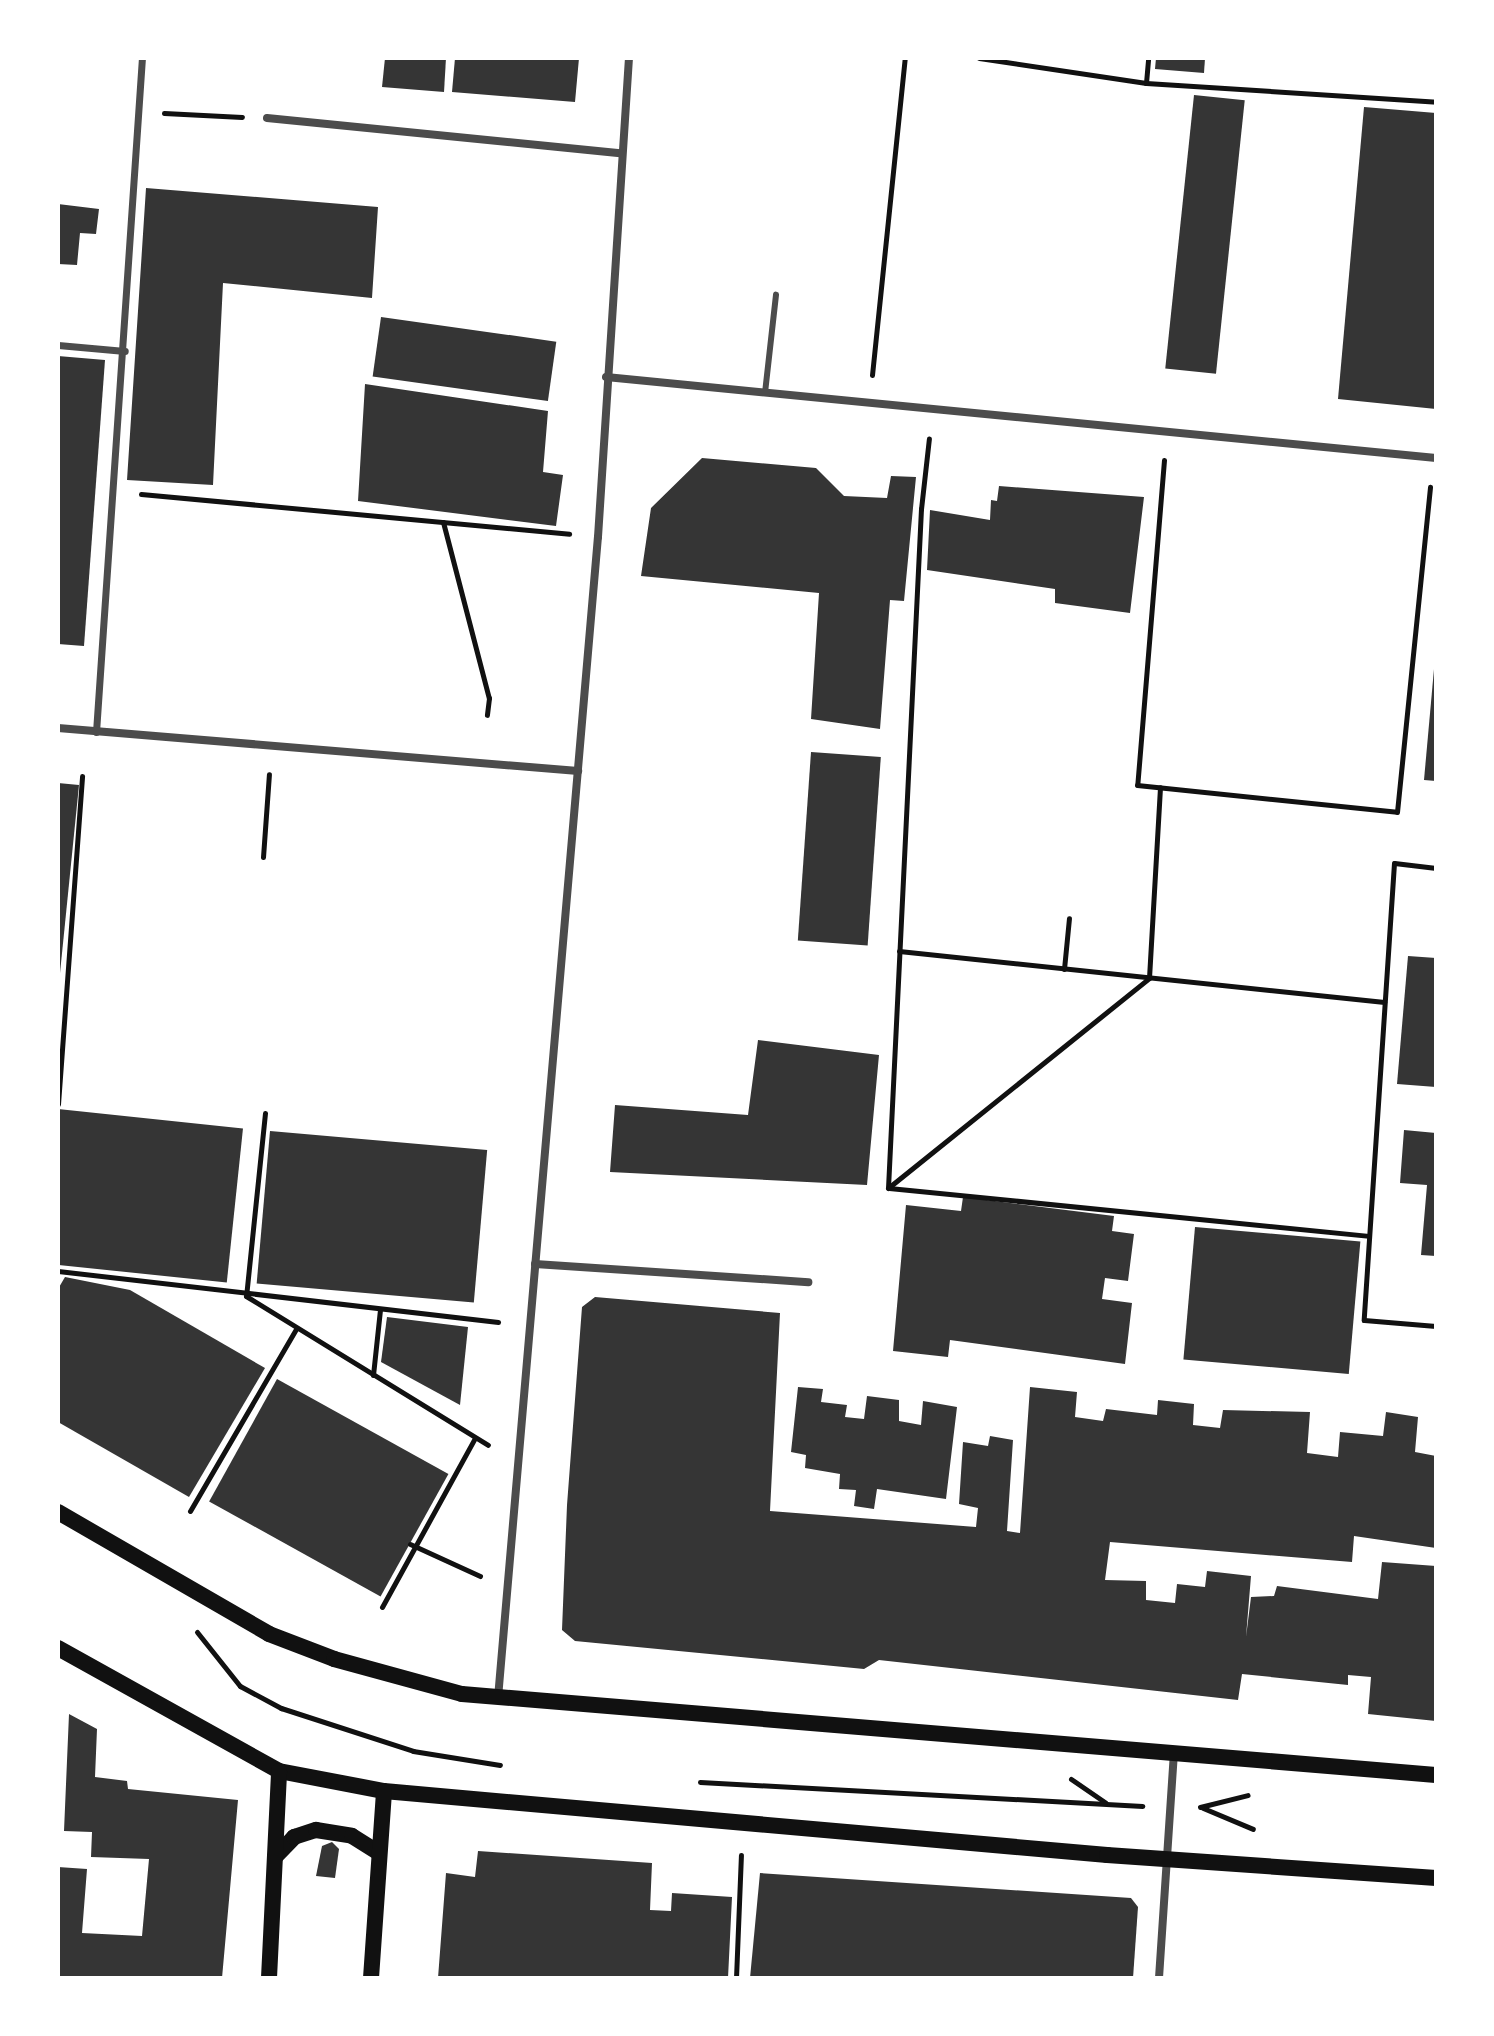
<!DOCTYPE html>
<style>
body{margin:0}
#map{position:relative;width:1494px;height:2036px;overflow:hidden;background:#fff;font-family:"IBM Plex Serif",serif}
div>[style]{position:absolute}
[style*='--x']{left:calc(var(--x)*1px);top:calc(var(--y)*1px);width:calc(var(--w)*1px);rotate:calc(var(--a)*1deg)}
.building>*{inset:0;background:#353535;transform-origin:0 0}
.path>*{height:5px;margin:-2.5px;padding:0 2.5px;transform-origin:2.5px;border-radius:2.5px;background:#111}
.service>*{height:6px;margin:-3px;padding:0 3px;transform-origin:3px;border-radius:3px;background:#4c4c4c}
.pedestrian>*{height:7px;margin:-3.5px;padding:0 3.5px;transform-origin:3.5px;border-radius:3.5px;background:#4c4c4c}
.minor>*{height:8px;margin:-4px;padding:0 4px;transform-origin:4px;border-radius:4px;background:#4c4c4c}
.secondary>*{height:16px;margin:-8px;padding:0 8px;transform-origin:8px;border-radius:8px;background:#111}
span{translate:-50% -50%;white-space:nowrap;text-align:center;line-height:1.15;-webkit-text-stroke:8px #fff;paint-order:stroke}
.frame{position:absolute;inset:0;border:60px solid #fff;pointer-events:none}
</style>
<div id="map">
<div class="building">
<i style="clip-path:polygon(385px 58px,446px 58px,444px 92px,382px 87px)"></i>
<i style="clip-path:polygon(455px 58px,579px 58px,575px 102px,452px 92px)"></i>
<i style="clip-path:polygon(1156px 58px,1205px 58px,1204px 73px,1155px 69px)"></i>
<i style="left:1194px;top:95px;width:51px;height:275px;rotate:6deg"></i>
<i style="clip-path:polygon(1364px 107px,1436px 113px,1436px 409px,1338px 399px)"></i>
<i style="clip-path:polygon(146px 188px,378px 207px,372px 298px,223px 283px,213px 485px,127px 480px)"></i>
<i style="clip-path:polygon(58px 204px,99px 209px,96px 234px,80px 233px,77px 265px,58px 264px)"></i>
<i style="left:381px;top:317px;width:177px;height:60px;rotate:8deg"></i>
<i style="clip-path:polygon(58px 356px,105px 360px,84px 646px,58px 644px)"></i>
<i style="clip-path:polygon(365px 384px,548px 411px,543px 472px,563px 475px,556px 526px,358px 501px)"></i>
<i style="clip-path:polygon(702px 458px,816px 468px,844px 496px,887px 498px,891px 476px,916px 477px,904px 601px,890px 600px,880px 729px,811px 719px,819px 593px,641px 576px,651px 508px)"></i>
<i style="clip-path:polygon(999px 486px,1144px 497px,1130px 613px,1055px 603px,1055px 589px,927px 570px,930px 510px,990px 520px,991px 500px,997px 501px)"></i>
<i style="clip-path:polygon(1434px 669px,1436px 669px,1436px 781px,1424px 780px)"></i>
<i style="left:811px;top:752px;width:70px;height:189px;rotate:4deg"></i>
<i style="clip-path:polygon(58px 783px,79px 785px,60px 973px,58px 973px)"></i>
<i style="clip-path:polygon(1408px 956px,1436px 958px,1436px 1087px,1397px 1084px)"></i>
<i style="clip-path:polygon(758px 1040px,879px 1055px,867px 1185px,610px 1172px,615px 1105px,748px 1115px)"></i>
<i style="left:58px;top:1109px;width:186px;height:155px;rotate:6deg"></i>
<i style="clip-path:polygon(1404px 1130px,1436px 1133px,1436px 1256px,1421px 1255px,1427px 1185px,1400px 1183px)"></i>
<i style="left:270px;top:1131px;width:218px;height:153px;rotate:5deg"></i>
<i style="clip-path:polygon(963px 1197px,1114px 1216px,1112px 1231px,1134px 1234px,1128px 1281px,1105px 1278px,1102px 1299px,1132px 1303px,1125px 1364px,950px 1340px,948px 1357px,893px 1351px,906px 1205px,961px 1211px)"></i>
<i style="left:1195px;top:1227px;width:166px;height:133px;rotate:5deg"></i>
<i style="clip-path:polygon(65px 1277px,130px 1290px,265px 1368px,189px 1497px,58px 1422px,58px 1289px)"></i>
<i style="clip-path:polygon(595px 1297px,780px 1313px,770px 1511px,976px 1527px,978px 1508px,959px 1504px,963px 1442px,988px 1446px,990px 1436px,1013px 1440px,1007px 1531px,1020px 1533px,1030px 1387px,1077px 1392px,1075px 1417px,1103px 1421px,1106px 1409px,1157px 1415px,1158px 1400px,1194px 1404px,1193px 1425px,1220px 1428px,1223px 1410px,1310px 1412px,1307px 1453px,1338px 1457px,1340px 1432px,1383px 1436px,1386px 1412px,1418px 1417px,1415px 1452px,1436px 1456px,1436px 1548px,1354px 1536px,1352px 1562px,1110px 1542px,1105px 1580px,1146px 1581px,1146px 1600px,1175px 1603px,1177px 1584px,1205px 1587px,1207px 1571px,1251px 1576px,1246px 1637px,1251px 1597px,1274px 1596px,1277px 1586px,1378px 1599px,1382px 1562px,1436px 1566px,1436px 1721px,1368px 1714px,1371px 1677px,1348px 1675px,1348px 1685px,1242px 1674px,1238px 1700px,879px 1660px,864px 1669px,575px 1641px,562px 1630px,567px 1505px,582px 1307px)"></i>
<i style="clip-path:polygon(387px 1317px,468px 1327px,460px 1405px,381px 1362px)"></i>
<i style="left:277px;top:1379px;width:196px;height:140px;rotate:29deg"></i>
<i style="clip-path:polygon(798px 1387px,823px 1389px,821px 1402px,847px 1405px,845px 1417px,864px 1419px,867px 1396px,899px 1400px,899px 1421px,921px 1425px,923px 1401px,957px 1407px,946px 1499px,877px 1489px,874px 1509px,854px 1506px,856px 1490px,839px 1489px,840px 1474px,805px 1468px,806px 1455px,791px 1452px)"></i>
<i style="clip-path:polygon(69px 1714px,97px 1729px,95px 1777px,127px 1781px,128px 1789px,238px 1800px,222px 1978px,58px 1978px,58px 1867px,87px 1869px,82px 1933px,142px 1936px,149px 1859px,91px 1857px,92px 1832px,64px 1831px)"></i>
<i style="clip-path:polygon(332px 1842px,339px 1849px,335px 1878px,316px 1876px,322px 1846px)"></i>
<i style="clip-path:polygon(478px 1851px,652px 1863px,650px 1910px,671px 1911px,672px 1893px,732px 1897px,728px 1978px,438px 1978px,446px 1873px,475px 1877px)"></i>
<i style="clip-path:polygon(760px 1873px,1131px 1898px,1138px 1907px,1133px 1978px,750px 1978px)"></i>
</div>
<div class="path">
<i style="--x:979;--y:58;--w:169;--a:8.5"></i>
<i style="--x:1146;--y:83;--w:291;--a:3.7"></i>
<i style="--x:1146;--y:83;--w:25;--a:-85"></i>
<i style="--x:164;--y:113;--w:78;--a:2.9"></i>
<i style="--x:872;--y:375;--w:319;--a:-84.1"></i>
<i style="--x:1164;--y:460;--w:326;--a:94.7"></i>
<i style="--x:1137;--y:785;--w:261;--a:5.9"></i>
<i style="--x:1397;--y:812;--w:327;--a:-84.2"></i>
<i style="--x:141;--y:494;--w:430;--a:5.3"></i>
<i style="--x:443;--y:522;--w:182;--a:75.4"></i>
<i style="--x:489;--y:698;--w:17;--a:97"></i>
<i style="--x:263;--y:857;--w:83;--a:-85.9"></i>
<i style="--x:1436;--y:868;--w:42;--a:-173.2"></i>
<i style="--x:1394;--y:863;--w:458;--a:93.8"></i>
<i style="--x:1364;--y:1320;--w:72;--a:4.8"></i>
<i style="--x:899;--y:951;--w:488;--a:6"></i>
<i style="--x:1064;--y:969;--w:51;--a:-84.4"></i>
<i style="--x:58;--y:1104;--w:329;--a:-85.8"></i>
<i style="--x:265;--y:1113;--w:184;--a:95.9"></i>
<i style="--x:246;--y:1296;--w:284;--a:31.6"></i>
<i style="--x:888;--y:1188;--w:680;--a:-87.22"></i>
<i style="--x:921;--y:509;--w:71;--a:-83.6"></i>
<i style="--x:888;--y:1188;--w:335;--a:-38.8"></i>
<i style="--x:1149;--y:978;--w:191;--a:-86.7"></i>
<i style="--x:889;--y:1188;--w:482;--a:5.7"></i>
<i style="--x:58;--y:1271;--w:443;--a:6.6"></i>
<i style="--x:373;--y:1375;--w:65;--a:-83.9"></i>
<i style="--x:190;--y:1511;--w:211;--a:-59.8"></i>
<i style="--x:410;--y:1544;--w:77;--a:24.6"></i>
<i style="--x:382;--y:1607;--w:193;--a:-61.2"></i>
<i style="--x:197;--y:1632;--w:69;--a:51.5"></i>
<i style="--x:240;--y:1686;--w:47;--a:28.2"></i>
<i style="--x:281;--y:1708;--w:139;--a:18"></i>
<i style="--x:413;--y:1751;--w:88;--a:9.1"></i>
<i style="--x:1071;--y:1779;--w:42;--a:34.4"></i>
<i style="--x:700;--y:1782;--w:443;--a:3.1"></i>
<i style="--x:1200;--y:1807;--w:49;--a:-14"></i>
<i style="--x:1203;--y:1808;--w:54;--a:22.8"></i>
<i style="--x:736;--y:1978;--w:123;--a:-87.7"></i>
</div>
<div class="service">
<i style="--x:765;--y:393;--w:99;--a:-83.6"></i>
</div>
<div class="pedestrian">
<i style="--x:58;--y:345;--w:67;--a:5.1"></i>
<i style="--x:96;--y:732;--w:676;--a:-86.1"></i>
</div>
<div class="minor">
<i style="--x:267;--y:118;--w:355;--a:5.7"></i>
<i style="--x:606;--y:377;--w:834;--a:5.57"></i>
<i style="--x:58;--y:728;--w:522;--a:4.73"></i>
<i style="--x:535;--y:1264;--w:274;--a:3.8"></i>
<i style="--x:498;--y:1698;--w:1165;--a:-85.08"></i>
<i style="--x:598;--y:537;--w:480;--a:-86.3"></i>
<i style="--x:1159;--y:1978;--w:225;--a:-86.2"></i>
</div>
<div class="secondary">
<i style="--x:58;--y:1512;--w:244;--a:30"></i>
<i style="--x:269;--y:1634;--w:70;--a:21"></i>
<i style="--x:334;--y:1659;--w:133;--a:15.3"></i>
<i style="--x:462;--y:1694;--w:977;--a:4.75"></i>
<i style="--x:58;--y:1648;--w:253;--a:29.1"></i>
<i style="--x:279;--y:1771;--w:107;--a:10.8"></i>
<i style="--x:384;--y:1791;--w:726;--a:5.06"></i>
<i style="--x:1107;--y:1855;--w:330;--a:4"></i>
<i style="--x:275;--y:1857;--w:28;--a:-46"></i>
<i style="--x:294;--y:1837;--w:23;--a:-18"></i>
<i style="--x:316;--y:1830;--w:36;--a:9"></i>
<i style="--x:352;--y:1836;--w:31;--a:32"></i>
<i style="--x:269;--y:1978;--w:207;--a:-87.2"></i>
<i style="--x:371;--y:1978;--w:187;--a:-86"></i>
</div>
<div class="frame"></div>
</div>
